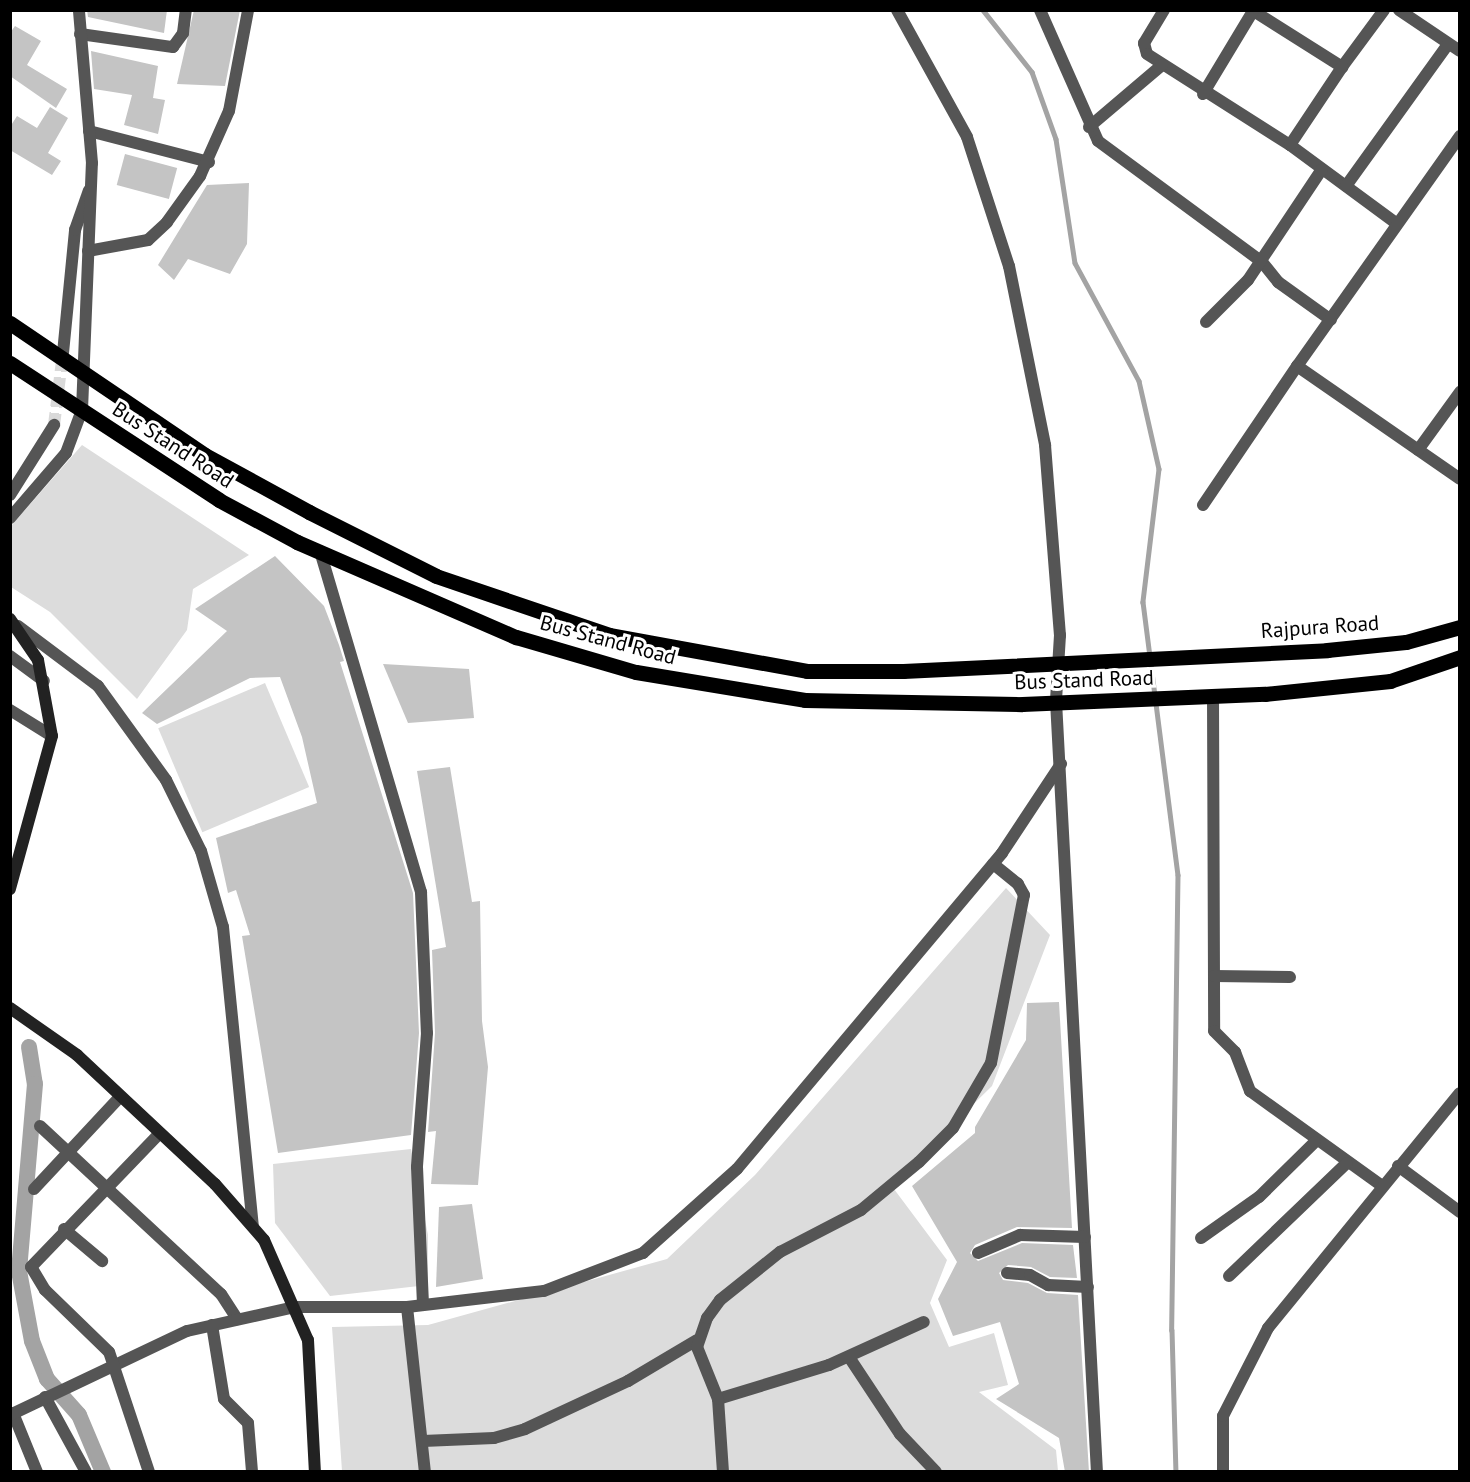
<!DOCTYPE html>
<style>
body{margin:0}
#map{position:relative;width:1470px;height:1482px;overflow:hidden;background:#fff;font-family:"PT Sans",sans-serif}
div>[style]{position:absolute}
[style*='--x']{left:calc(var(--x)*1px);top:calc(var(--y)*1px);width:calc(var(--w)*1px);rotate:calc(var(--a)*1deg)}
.green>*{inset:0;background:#dcdcdc;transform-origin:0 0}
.stream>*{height:4.5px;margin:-2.25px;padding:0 2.25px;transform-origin:2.25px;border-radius:2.25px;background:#a3a3a3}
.canal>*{height:16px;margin:-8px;padding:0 8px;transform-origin:8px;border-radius:8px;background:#a3a3a3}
.building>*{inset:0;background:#c4c4c4;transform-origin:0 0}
.street-tunnel>*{height:12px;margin-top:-6px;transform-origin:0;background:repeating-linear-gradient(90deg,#d9d9d9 0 12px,transparent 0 18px)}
.street>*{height:12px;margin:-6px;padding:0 6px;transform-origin:6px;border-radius:6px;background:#555}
.secondary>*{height:12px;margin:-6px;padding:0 6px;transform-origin:6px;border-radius:6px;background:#222}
.primary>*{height:15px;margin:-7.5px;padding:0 7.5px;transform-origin:7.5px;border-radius:7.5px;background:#000}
span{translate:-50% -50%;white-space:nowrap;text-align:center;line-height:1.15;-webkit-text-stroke:6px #fff;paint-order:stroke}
.street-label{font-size:21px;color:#000}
.frame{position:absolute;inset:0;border:12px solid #000;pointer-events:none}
</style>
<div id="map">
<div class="green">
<i style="clip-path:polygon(82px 445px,249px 555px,193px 589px,187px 630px,137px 699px,50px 612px,11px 587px,11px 526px)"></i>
<i style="left:265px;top:683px;width:113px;height:116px;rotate:67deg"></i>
<i style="clip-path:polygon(1006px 888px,1050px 935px,992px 1086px,891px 1185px,947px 1260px,930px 1303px,949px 1347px,994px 1333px,1008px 1385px,979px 1392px,1056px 1450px,1058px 1471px,342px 1471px,332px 1327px,428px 1325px,667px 1259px,755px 1175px)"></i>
<i style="clip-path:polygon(411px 1149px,428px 1235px,428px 1285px,330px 1296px,275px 1223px,273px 1164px)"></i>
</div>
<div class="stream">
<i style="--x:983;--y:10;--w:79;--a:51.7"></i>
<i style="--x:1032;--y:72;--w:71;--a:70.3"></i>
<i style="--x:1056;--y:139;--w:125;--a:81.3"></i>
<i style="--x:1075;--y:263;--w:134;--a:61.5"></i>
<i style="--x:1139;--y:381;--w:90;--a:77.2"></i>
<i style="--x:1159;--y:469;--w:134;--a:96.9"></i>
<i style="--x:1143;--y:602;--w:275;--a:82.7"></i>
<i style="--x:1178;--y:875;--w:455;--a:90.8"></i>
<i style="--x:1172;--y:1330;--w:142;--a:88.4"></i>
</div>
<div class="canal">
<i style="--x:29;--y:1047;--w:37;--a:81"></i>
<i style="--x:35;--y:1084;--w:188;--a:94.9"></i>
<i style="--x:19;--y:1271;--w:71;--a:79.5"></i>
<i style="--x:32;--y:1341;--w:41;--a:68.5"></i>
<i style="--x:47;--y:1379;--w:48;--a:48.4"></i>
<i style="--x:79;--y:1415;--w:62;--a:67.2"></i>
</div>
<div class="building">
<i style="clip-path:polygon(87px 10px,167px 10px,164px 33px,88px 17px)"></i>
<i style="clip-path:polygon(194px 10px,240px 10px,225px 86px,177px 84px)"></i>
<i style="clip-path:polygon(15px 26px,41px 41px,27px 65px,67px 89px,56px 108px,10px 76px,10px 33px)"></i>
<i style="clip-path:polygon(91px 51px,158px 66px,153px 98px,165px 100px,158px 134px,124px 125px,132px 95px,94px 89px)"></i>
<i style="clip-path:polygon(50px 107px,68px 118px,48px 153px,61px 161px,52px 175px,10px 150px,10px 127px,17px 116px,37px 128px)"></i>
<i style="left:125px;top:154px;width:54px;height:32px;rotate:15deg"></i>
<i style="clip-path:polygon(249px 183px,247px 244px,230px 274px,188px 259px,174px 280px,158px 265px,207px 185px)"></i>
<i style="clip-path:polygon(275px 556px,324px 606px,339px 645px,344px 661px,340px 662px,413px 893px,419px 1033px,411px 1135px,278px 1153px,242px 936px,250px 935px,236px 890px,228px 893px,216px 838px,317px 803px,302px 737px,280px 677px,250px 678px,157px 724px,142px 713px,227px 631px,195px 609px)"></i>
<i style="clip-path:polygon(383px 664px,469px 669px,474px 718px,408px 723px)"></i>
<i style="clip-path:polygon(450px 767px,472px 902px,480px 901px,482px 1021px,488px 1067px,478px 1185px,431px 1184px,436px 1131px,428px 1132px,435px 1033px,432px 950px,446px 947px,417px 771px)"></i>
<i style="clip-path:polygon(1059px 1002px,1072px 1228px,1017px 1227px,975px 1245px,970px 1253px,978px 1261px,1022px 1243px,1073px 1245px,1077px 1278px,1050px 1277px,1031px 1267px,1008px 1265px,999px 1273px,1003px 1280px,1028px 1283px,1047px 1293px,1078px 1295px,1089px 1472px,1065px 1472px,1059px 1438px,996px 1399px,1019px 1384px,1000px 1322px,953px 1336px,938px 1299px,957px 1262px,912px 1186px,975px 1133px,975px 1127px,1026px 1040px,1027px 1003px)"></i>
<i style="clip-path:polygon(472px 1204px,483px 1279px,436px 1287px,439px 1207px)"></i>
</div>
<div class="street-tunnel">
<i style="--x:54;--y:425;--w:73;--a:-82.9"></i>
</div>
<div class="street">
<i style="--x:897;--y:10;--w:145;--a:61.1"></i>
<i style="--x:967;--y:137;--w:136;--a:72"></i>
<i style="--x:1009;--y:266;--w:183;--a:78.6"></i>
<i style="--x:1045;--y:445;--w:191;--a:85.5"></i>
<i style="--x:1060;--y:635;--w:66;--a:93.5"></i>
<i style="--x:1056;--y:701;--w:772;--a:86.96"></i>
<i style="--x:1040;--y:10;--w:143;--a:66.1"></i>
<i style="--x:1098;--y:141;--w:204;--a:36.4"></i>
<i style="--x:1262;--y:262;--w:26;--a:51"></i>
<i style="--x:1278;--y:282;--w:65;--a:35.6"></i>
<i style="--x:1164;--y:10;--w:39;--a:121"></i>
<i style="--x:1144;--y:43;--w:11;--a:75"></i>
<i style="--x:1147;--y:54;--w:169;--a:32.5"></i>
<i style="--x:1290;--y:145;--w:133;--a:36.4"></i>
<i style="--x:1252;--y:10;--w:107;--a:32.3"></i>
<i style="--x:1342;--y:67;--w:71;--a:-53.6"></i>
<i style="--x:1399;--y:10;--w:73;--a:33.9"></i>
<i style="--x:80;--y:34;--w:94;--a:8"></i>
<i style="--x:173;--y:47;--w:17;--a:-54"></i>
<i style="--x:183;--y:33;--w:23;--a:-83"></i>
<i style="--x:1203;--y:94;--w:97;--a:-58.9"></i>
<i style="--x:1089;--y:127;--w:96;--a:-40.3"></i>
<i style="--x:89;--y:131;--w:124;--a:14.5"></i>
<i style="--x:1460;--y:136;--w:282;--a:125.3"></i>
<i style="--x:1297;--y:366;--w:198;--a:34.7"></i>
<i style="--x:1290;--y:145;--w:94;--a:-56.3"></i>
<i style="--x:1346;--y:186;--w:175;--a:-54.3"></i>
<i style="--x:88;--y:251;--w:61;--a:-10.4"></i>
<i style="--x:148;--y:240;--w:26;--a:-43"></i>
<i style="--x:167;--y:222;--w:57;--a:-54.3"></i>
<i style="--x:200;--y:176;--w:71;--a:-66"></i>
<i style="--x:229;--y:111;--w:103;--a:-79.3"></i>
<i style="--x:1206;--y:322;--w:59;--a:-45"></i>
<i style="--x:1248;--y:280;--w:133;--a:-56.3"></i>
<i style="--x:63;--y:353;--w:124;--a:-84.4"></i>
<i style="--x:75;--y:230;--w:42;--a:-70.7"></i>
<i style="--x:1418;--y:450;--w:72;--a:-54.1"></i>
<i style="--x:10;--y:495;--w:83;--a:-57.8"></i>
<i style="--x:1203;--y:505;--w:168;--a:-55.9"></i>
<i style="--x:10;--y:518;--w:86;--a:-49.3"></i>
<i style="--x:66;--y:453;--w:46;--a:-69.6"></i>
<i style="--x:82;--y:410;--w:247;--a:-87.7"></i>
<i style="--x:92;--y:163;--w:154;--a:-94.9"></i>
<i style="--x:320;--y:551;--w:356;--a:73.5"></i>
<i style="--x:421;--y:892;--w:141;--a:87.6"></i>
<i style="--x:427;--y:1033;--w:134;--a:94.3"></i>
<i style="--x:417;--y:1167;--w:137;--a:87.5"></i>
<i style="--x:18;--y:626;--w:100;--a:36.9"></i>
<i style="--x:98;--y:686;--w:116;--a:54.1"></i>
<i style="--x:166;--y:780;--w:79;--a:63.8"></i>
<i style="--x:201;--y:851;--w:79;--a:73.9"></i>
<i style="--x:223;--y:927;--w:300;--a:84.3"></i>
<i style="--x:10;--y:656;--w:42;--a:36.3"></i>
<i style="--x:1213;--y:696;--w:335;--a:89.8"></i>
<i style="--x:1214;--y:1031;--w:30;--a:45"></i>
<i style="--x:1235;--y:1052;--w:42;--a:69"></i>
<i style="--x:1250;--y:1091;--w:163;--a:35.7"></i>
<i style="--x:10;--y:710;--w:49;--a:31.8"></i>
<i style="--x:1214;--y:976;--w:76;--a:0.8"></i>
<i style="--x:40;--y:1126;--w:247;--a:42.9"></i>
<i style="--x:221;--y:1294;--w:30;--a:57"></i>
<i style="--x:1398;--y:1166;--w:77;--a:36.6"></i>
<i style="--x:34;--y:1189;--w:125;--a:-47"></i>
<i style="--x:64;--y:1229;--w:50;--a:40.1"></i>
<i style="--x:1201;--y:1238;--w:71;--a:-35.3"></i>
<i style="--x:1259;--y:1197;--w:78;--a:-44.5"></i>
<i style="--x:978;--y:1253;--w:46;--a:-23.2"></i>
<i style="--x:1020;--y:1235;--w:65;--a:1.8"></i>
<i style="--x:1007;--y:1273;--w:23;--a:5"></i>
<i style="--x:1030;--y:1275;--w:21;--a:29"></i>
<i style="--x:1048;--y:1285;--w:40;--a:2.9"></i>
<i style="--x:1229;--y:1276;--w:163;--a:-43.8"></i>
<i style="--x:407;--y:1307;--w:166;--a:83.8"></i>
<i style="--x:212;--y:1325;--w:75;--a:80.8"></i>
<i style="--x:224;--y:1399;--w:34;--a:45"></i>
<i style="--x:248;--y:1423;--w:49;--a:85.3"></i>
<i style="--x:849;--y:1357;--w:92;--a:56.5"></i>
<i style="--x:900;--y:1434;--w:52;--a:46.5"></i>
<i style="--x:45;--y:1397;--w:85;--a:61.3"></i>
<i style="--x:718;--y:1399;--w:116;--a:-17"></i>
<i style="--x:829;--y:1365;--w:104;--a:-24.4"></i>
<i style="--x:13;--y:1413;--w:64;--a:67.9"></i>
<i style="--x:10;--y:1415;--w:196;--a:-25.4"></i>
<i style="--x:187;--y:1331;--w:111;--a:-12.5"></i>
<i style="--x:295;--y:1307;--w:112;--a:0"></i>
<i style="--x:407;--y:1307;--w:138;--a:-6.7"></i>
<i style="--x:544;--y:1291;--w:106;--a:-21"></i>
<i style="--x:643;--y:1253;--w:126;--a:-41.8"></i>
<i style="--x:737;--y:1169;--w:412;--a:-50"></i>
<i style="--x:1002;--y:853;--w:107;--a:-56.5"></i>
<i style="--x:423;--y:1441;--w:71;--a:-2.4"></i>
<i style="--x:494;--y:1438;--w:32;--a:-16"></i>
<i style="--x:525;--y:1429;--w:114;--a:-25"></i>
<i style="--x:628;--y:1381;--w:80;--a:-30.7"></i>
<i style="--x:149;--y:1472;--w:126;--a:-108.4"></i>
<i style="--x:109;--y:1352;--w:89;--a:-135.9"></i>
<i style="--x:45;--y:1290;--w:27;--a:-121"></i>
<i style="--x:31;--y:1267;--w:183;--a:-46.1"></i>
<i style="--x:723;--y:1472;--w:73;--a:-93.9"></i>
<i style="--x:718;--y:1399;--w:56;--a:-112"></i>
<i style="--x:697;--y:1347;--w:31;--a:-71"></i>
<i style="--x:707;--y:1318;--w:22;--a:-54"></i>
<i style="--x:720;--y:1300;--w:77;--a:-38.7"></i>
<i style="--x:780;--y:1252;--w:91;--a:-27.4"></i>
<i style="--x:861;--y:1210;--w:75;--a:-39.6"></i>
<i style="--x:919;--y:1162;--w:48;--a:-45"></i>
<i style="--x:953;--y:1128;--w:75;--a:-59.7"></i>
<i style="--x:991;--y:1063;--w:171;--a:-78.9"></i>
<i style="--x:1024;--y:895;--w:13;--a:-119"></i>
<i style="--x:1018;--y:884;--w:32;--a:-141"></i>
<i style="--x:1223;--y:1472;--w:56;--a:-90"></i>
<i style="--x:1223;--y:1416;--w:99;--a:-62.9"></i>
<i style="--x:1268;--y:1328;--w:303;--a:-50.8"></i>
</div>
<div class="secondary">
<i style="--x:10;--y:619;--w:50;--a:55.7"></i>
<i style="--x:38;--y:660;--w:77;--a:79.6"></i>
<i style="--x:52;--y:736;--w:159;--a:105.4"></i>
<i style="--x:10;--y:1008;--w:82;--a:35"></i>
<i style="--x:77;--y:1055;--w:189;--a:43.1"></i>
<i style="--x:215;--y:1184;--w:74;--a:48.8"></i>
<i style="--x:264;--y:1240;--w:109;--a:66.3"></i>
<i style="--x:308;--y:1340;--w:132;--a:87"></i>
</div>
<div class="primary">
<i style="--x:10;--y:323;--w:235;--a:34.1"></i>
<i style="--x:205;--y:455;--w:119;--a:28.7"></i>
<i style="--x:309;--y:512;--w:142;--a:26.7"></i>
<i style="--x:436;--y:576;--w:183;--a:18.8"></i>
<i style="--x:609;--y:635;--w:201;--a:10.3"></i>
<i style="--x:807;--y:671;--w:96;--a:0"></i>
<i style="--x:903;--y:671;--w:425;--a:-2.8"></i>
<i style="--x:1327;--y:650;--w:79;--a:-5.8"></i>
<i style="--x:1406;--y:642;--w:56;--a:-15.5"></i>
<i style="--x:10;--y:363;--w:250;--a:33.2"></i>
<i style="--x:219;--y:500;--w:89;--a:28.3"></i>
<i style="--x:297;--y:542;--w:239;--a:23.5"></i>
<i style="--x:516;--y:637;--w:125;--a:16.3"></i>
<i style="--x:636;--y:672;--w:171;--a:9.4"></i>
<i style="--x:805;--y:700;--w:217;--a:1.1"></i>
<i style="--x:1022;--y:704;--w:243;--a:-2.4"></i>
<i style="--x:1265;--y:694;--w:126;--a:-5.9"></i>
<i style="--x:1390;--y:681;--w:74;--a:-18.9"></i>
</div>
<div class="street-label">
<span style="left:173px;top:445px;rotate:33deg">Bus Stand Road</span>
<span style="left:1320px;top:627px;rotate:-4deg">Rajpura Road</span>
<span style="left:608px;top:640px;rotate:15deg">Bus Stand Road</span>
<span style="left:1084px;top:680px;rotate:-2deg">Bus Stand Road</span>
</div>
<div class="frame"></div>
</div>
